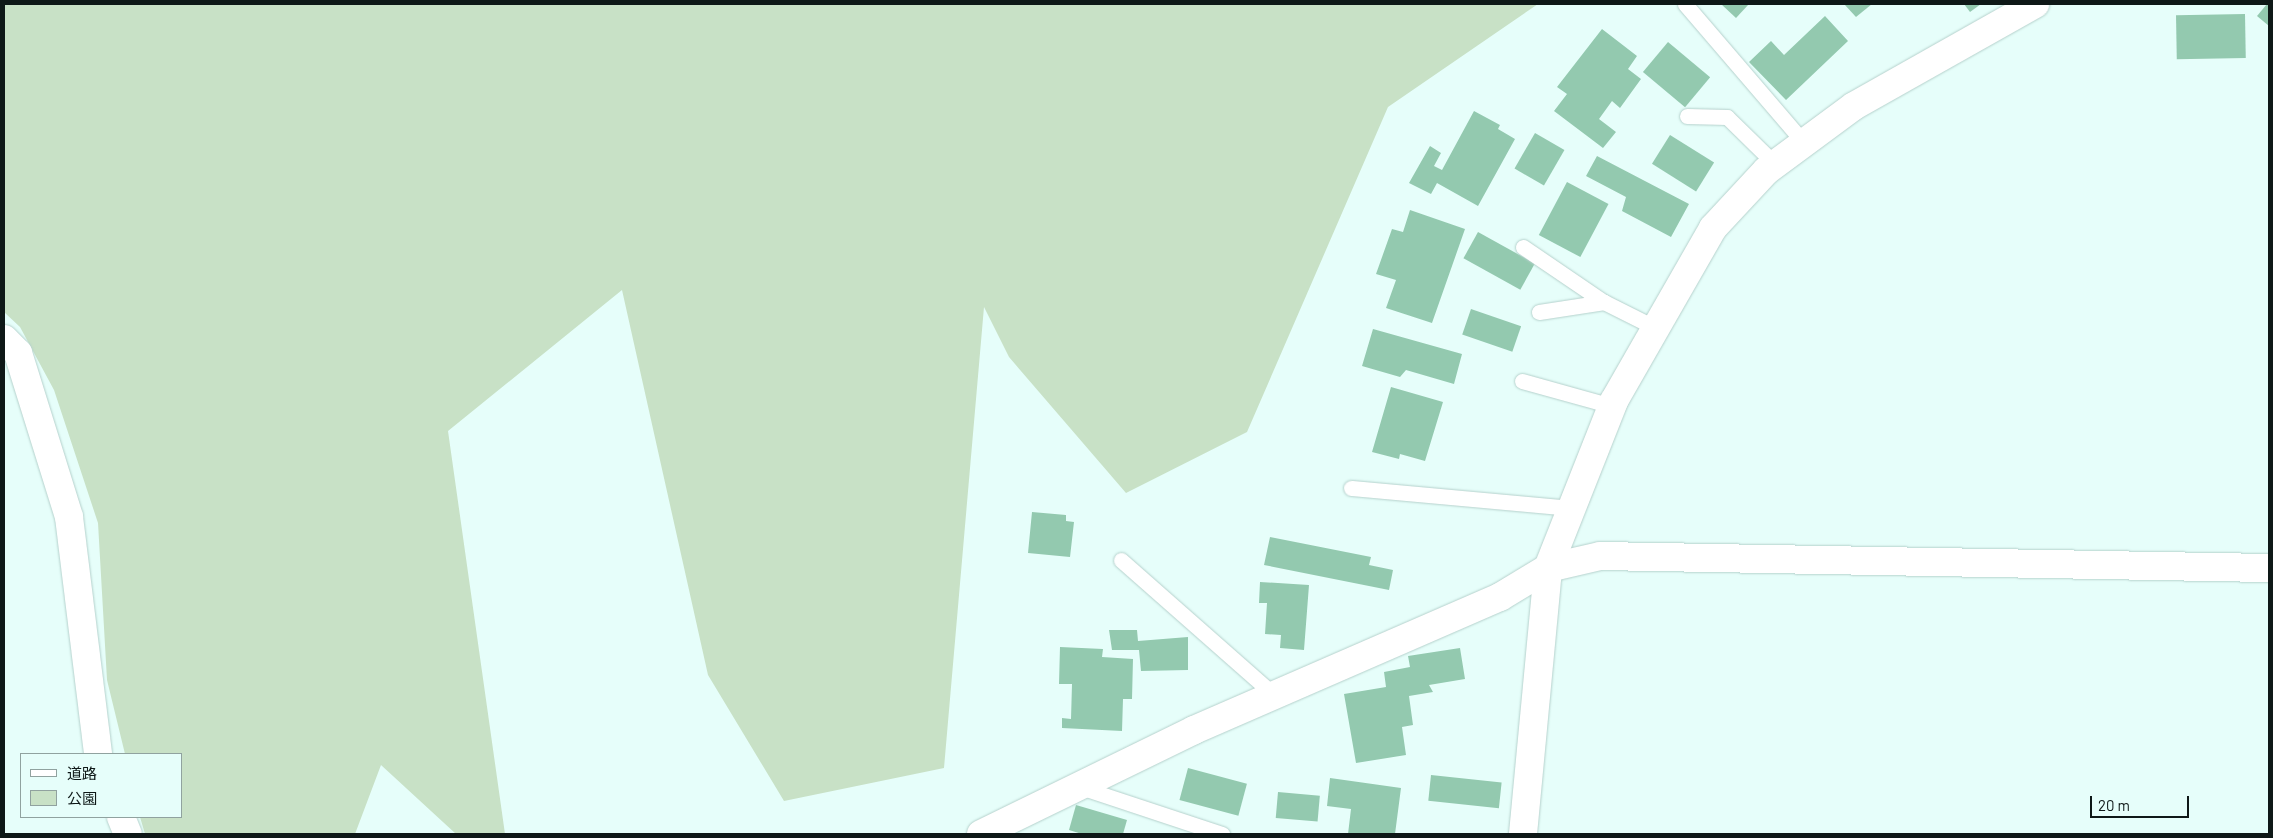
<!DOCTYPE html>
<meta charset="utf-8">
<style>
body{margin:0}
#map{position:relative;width:2273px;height:838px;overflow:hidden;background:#e6fefa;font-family:Barlow,"Noto Sans JP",sans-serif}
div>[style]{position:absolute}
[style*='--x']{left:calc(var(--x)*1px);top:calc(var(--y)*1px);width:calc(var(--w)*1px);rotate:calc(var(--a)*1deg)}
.green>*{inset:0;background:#c8e1c6}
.building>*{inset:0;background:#93c9af;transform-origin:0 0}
.roads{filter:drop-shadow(0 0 1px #b5d1cc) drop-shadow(0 0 1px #b5d1cc)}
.lane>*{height:15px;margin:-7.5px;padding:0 7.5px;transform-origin:7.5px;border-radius:7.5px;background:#fff}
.street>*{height:28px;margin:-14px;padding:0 14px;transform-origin:14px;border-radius:14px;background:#fff}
span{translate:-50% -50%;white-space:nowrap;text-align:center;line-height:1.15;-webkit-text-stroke:4px #e6fefa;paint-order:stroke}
.frame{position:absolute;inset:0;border:5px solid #0e1817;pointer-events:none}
.legend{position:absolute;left:20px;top:753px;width:162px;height:65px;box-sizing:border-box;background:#e6fefa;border:1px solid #90a29f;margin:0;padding:6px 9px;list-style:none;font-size:15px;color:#0e1817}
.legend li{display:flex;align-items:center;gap:10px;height:25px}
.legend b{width:25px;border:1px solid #90a29f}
.scale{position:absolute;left:2090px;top:796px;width:99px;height:22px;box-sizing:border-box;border:2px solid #0e1817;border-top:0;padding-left:6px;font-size:15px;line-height:18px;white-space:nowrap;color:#0e1817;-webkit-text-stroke:4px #e6fefa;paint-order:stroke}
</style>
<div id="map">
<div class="green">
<i style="clip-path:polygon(4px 4px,1538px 4px,1388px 107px,1247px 432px,1126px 493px,1009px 357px,984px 307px,944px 768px,784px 801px,708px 675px,622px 290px,448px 431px,505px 834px,456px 834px,381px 765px,355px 834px,145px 834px,140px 817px,181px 817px,181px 754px,125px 754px,107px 680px,98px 523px,54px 390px,20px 327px,4px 312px)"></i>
</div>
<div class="building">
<i style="clip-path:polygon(1721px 4px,1749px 4px,1736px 18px)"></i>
<i style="clip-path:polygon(1844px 4px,1872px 4px,1856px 17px)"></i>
<i style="clip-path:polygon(1964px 4px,1981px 4px,1970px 12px)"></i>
<i style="clip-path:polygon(2267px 4px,2269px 4px,2269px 26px,2257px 16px)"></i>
<i style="left:2245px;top:14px;width:44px;height:69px;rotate:89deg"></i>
<i style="clip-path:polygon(1825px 16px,1848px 41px,1786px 100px,1749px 62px,1771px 41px,1784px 55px)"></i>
<i style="clip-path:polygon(1602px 29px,1637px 56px,1628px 69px,1641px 79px,1620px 108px,1612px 101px,1599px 119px,1616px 132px,1603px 148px,1554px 111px,1567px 94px,1557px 87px)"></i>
<i style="left:1668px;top:42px;width:55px;height:39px;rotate:40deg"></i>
<i style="clip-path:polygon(1474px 111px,1500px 125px,1498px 129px,1515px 139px,1478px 206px,1437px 183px,1431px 194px,1409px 183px,1430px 146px,1441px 153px,1434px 166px,1442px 170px)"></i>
<i style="left:1535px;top:133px;width:34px;height:41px;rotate:30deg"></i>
<i style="left:1670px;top:135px;width:52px;height:34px;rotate:32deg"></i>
<i style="clip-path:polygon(1597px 156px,1689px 204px,1671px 237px,1622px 211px,1626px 197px,1586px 176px)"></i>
<i style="left:1567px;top:182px;width:47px;height:60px;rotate:28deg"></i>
<i style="clip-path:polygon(1410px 210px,1465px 229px,1432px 323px,1386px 308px,1396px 280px,1376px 274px,1392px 229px,1403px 232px)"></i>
<i style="left:1478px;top:232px;width:65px;height:30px;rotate:29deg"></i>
<i style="left:1471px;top:309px;width:53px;height:27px;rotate:19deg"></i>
<i style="clip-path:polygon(1373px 329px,1462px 354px,1454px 384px,1406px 370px,1400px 377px,1362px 366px)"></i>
<i style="clip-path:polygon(1391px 387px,1443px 402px,1425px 461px,1400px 454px,1399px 459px,1372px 452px)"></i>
<i style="clip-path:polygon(1032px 512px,1066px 515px,1066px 521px,1074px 522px,1070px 557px,1028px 553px)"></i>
<i style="clip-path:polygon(1270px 537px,1371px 557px,1369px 565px,1393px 570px,1389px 590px,1264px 565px)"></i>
<i style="clip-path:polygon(1260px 582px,1309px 585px,1304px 650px,1280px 648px,1281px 635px,1265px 634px,1267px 603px,1259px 603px)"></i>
<i style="clip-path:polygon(1109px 630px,1137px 630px,1138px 641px,1188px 637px,1188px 670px,1141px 671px,1139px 650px,1112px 650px)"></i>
<i style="clip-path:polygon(1060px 647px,1103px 649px,1102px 657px,1133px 659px,1132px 699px,1123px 699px,1122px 731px,1062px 728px,1062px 718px,1071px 719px,1072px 684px,1059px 684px)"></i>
<i style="clip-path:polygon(1460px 648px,1465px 679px,1429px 685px,1433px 692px,1409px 696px,1413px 725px,1402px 727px,1406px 755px,1356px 763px,1344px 694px,1386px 687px,1384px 672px,1410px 667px,1408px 656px)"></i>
<i style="left:1188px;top:768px;width:61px;height:33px;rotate:15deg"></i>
<i style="left:1431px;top:775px;width:71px;height:26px;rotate:6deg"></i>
<i style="clip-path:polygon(1330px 778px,1401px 788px,1395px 834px,1348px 834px,1351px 809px,1327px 806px)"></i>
<i style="left:1278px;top:792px;width:42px;height:26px;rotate:5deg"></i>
<i style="clip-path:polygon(1076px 805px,1127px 820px,1123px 834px,1082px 834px,1069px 830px)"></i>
</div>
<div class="roads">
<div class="lane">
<i style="--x:1685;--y:4;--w:183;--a:49.4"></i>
<i style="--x:1687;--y:116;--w:40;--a:1.4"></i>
<i style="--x:1727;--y:117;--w:67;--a:44.4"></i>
<i style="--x:1523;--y:247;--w:98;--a:34.2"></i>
<i style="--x:1539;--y:312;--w:66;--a:-8.7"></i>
<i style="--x:1604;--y:302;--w:58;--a:26.6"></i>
<i style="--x:1522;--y:381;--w:93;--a:15.5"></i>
<i style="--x:1351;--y:488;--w:222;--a:5.2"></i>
<i style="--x:1121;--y:560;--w:204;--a:41.4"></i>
<i style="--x:1077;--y:786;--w:153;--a:18.3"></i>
</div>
<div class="street">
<i style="--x:4;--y:339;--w:20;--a:45"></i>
<i style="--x:18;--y:353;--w:172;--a:72.7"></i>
<i style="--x:69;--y:517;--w:239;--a:83"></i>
<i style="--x:121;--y:817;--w:18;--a:68"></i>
<i style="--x:981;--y:834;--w:237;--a:-26"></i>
<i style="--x:1194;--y:730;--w:334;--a:-23.5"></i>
<i style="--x:1500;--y:597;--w:56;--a:-31.1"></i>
<i style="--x:1548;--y:568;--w:53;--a:-13"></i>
<i style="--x:1600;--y:556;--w:669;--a:1.03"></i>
<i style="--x:1523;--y:834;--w:267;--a:-84.6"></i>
<i style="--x:1548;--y:568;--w:180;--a:-68.4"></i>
<i style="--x:1614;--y:401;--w:199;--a:-60.2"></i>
<i style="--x:1713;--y:228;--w:78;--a:-47.1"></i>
<i style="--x:1766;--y:171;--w:109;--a:-36.5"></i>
<i style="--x:1854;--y:106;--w:208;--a:-29.4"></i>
</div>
</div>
<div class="frame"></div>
<ul class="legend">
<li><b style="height:6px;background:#fff"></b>道路</li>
<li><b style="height:14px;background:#c8e1c6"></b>公園</li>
</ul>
<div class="scale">20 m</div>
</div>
